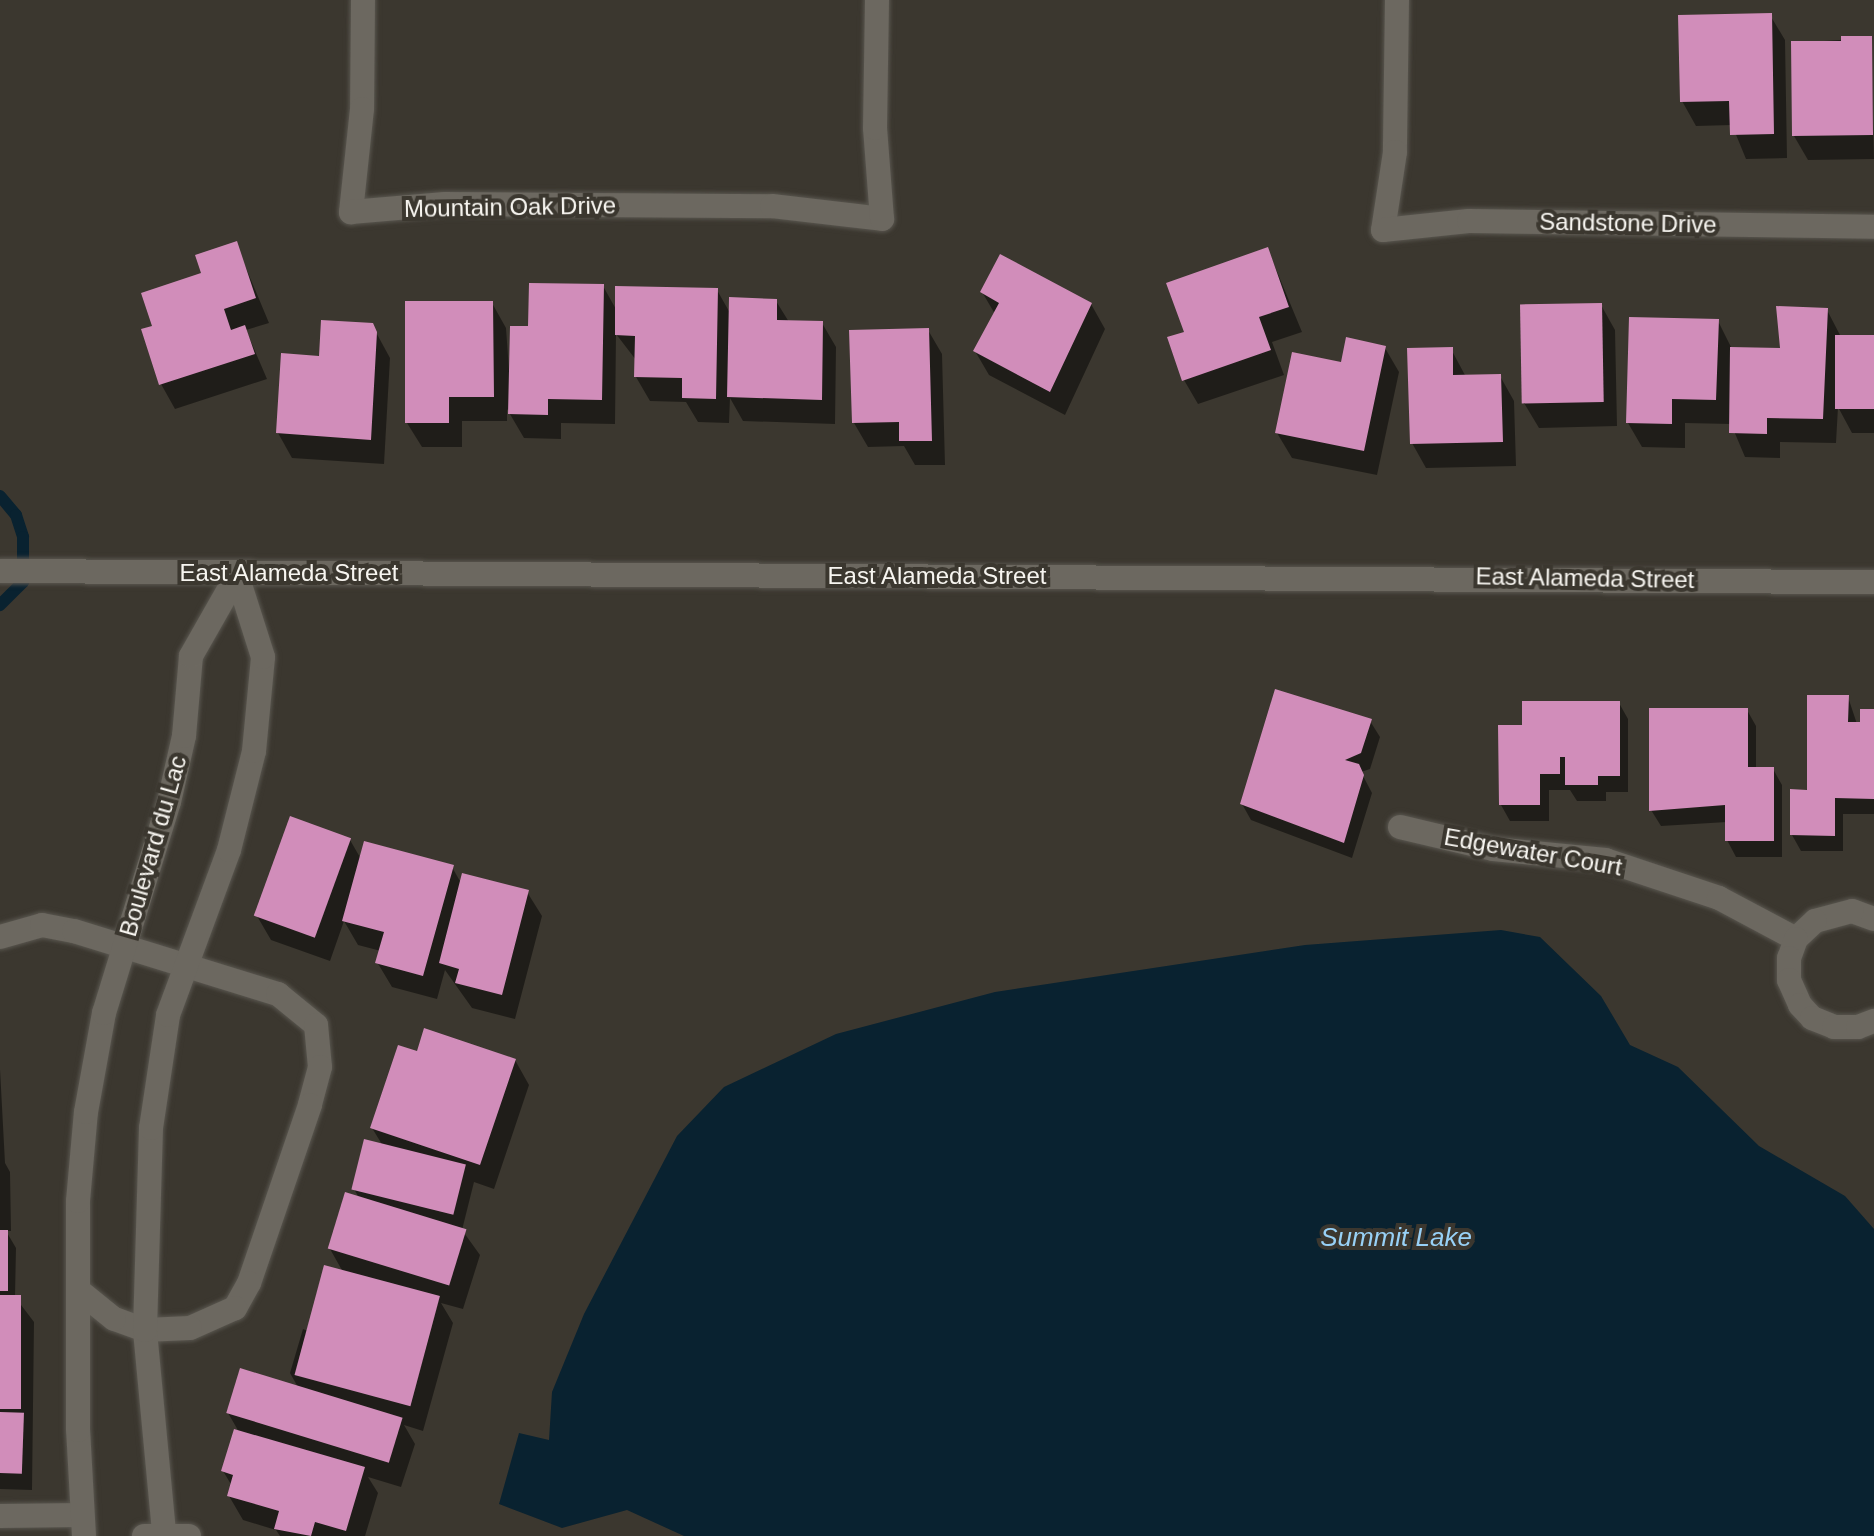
<!DOCTYPE html>
<style>
body{margin:0}
#map{position:relative;width:1874px;height:1536px;overflow:hidden;background:#3b372f;font-family:Arial,sans-serif}
div>[style]{position:absolute}
[style*='--x']{left:calc(var(--x)*1px);top:calc(var(--y)*1px);width:calc(var(--w)*1px);rotate:calc(var(--a)*1deg)}
.water>*{inset:0;background:#092230}
.shadow>*{inset:0;background:#0007}
.stream>*{height:12px;margin:-6px;padding:0 6px;transform-origin:6px;border-radius:6px;background:#092230}
.building>*{inset:0;background:#d18dba;transform-origin:0 0}
.roads{filter:drop-shadow(0 0 2px #59564f) drop-shadow(0 0 2px #59564f)}
.street>*{height:24px;margin:-12px;padding:0 12px;transform-origin:12px;border-radius:12px;background:#6c6860}
.secondary>*{height:24px;margin:-12px;padding:0 12px;transform-origin:12px;border-radius:12px;background:#6c6860}
span{translate:-50% -50%;white-space:nowrap;text-align:center;line-height:1.15;-webkit-text-stroke:8px #3b372f;paint-order:stroke}
.street-label{font-size:24px;color:#f7f5f0}
.water-label{font-size:26px;color:#98d1f6;font-style:italic}
</style>
<div id="map">
<div class="water">
<i style="clip-path:polygon(1501px 930px,1540px 937px,1601px 996px,1630px 1045px,1678px 1067px,1759px 1146px,1845px 1196px,1874px 1229px,1874px 1536px,684px 1536px,627px 1510px,562px 1528px,499px 1504px,519px 1433px,549px 1440px,552px 1392px,584px 1314px,677px 1136px,724px 1087px,836px 1034px,995px 992px,1305px 945px)"></i>
</div>
<div class="shadow">
<i style="clip-path:polygon(1770px 15px,1785px 40px,1787px 158px,1746px 159px,1732px 125px,1696px 126px,1682px 101px)"></i>
<i style="clip-path:polygon(1871px 38px,1874px 159px,1808px 160px,1794px 136px,1793px 43px)"></i>
<i style="clip-path:polygon(236px 244px,269px 323px,246px 330px,267px 379px,175px 409px,161px 384px,155px 327px)"></i>
<i style="clip-path:polygon(1268px 250px,1302px 332px,1272px 342px,1284px 375px,1198px 404px,1184px 380px,1186px 333px)"></i>
<i style="clip-path:polygon(603px 286px,617px 311px,717px 290px,730px 313px,776px 301px,789px 322px,822px 323px,836px 347px,835px 424px,743px 421px,730px 398px,729px 423px,698px 422px,686px 402px,650px 401px,636px 377px,636px 360px,616px 334px,615px 424px,561px 423px,561px 439px,524px 438px,507px 409px,507px 421px,462px 421px,462px 447px,422px 447px,407px 423px,492px 303px,506px 328px,510px 384px,530px 328px)"></i>
<i style="clip-path:polygon(982px 292px,1091px 304px,1105px 329px,1065px 415px,989px 375px,975px 351px,995px 314px)"></i>
<i style="clip-path:polygon(1601px 305px,1615px 330px,1617px 426px,1539px 428px,1524px 403px)"></i>
<i style="clip-path:polygon(1827px 310px,1841px 337px,1874px 337px,1874px 433px,1852px 433px,1838px 407px,1836px 443px,1780px 442px,1780px 458px,1745px 457px,1731px 424px,1685px 423px,1685px 448px,1642px 447px,1628px 423px,1718px 321px,1732px 349px,1782px 350px)"></i>
<i style="clip-path:polygon(372px 325px,390px 358px,384px 464px,292px 458px,278px 433px,321px 358px)"></i>
<i style="clip-path:polygon(928px 330px,942px 354px,945px 465px,915px 465px,904px 446px,868px 447px,854px 423px)"></i>
<i style="clip-path:polygon(1385px 348px,1399px 372px,1377px 475px,1292px 458px,1277px 433px,1343px 364px)"></i>
<i style="clip-path:polygon(1451px 349px,1466px 377px,1500px 376px,1514px 401px,1516px 466px,1426px 468px,1412px 443px)"></i>
<i style="clip-path:polygon(1848px 697px,1857px 724px,1874px 712px,1874px 814px,1843px 814px,1843px 851px,1801px 851px,1792px 835px)"></i>
<i style="clip-path:polygon(1619px 703px,1628px 719px,1628px 792px,1606px 792px,1606px 801px,1577px 801px,1570px 790px,1549px 790px,1549px 821px,1510px 821px,1501px 805px,1524px 727px)"></i>
<i style="clip-path:polygon(1747px 710px,1756px 726px,1756px 769px,1773px 769px,1782px 785px,1782px 857px,1736px 857px,1727px 840px,1727px 822px,1661px 826px,1651px 810px)"></i>
<i style="clip-path:polygon(1370px 721px,1380px 737px,1370px 769px,1361px 772px,1372px 793px,1352px 858px,1251px 820px,1242px 804px)"></i>
<i style="clip-path:polygon(350px 840px,361px 859px,452px 867px,461px 883px,527px 892px,542px 916px,515px 1019px,472px 1008px,445px 970px,437px 999px,392px 987px,377px 962px,381px 951px,358px 945px,344px 921px,330px 961px,271px 940px,257px 916px)"></i>
<i style="clip-path:polygon(418px 1054px,515px 1060px,529px 1085px,494px 1189px,474px 1182px,462px 1230px,480px 1255px,463px 1309px,441px 1303px,453px 1323px,423px 1431px,404px 1425px,415px 1444px,401px 1487px,368px 1477px,378px 1493px,365px 1536px,280px 1536px,276px 1530px,243px 1520px,229px 1496px,232px 1486px,223px 1471px,239px 1432px,228px 1413px,299px 1389px,290px 1373px,303px 1329px,308px 1331px,343px 1272px,330px 1249px,359px 1198px,354px 1189px,383px 1146px,372px 1128px)"></i>
<i style="clip-path:polygon(0 1069px,5px 1163px,10px 1172px,11px 1231px,6px 1231px,16px 1248px,15px 1297px,34px 1322px,32px 1490px,0 1489px)"></i>
</div>
<div class="stream">
<i style="--x:0;--y:496;--w:25;--a:50"></i>
<i style="--x:16;--y:515;--w:23;--a:72"></i>
<i style="--x:23;--y:537;--w:45;--a:90"></i>
<i style="--x:23;--y:582;--w:33;--a:135"></i>
</div>
<div class="building">
<i style="clip-path:polygon(1772px 13px,1774px 134px,1730px 135px,1729px 101px,1680px 102px,1678px 15px)"></i>
<i style="clip-path:polygon(1841px 36px,1872px 36px,1873px 135px,1792px 136px,1791px 41px,1841px 41px)"></i>
<i style="clip-path:polygon(237px 241px,256px 298px,224px 309px,231px 330px,245px 325px,255px 354px,159px 385px,141px 329px,152px 326px,141px 293px,201px 273px,195px 255px)"></i>
<i style="clip-path:polygon(1268px 247px,1289px 307px,1259px 317px,1271px 350px,1182px 381px,1167px 337px,1184px 332px,1166px 283px)"></i>
<i style="clip-path:polygon(1000px 254px,1092px 303px,1050px 392px,973px 351px,999px 303px,980px 292px)"></i>
<i style="clip-path:polygon(529px 283px,604px 284px,602px 400px,548px 399px,548px 415px,508px 414px,510px 326px,528px 326px)"></i>
<i style="clip-path:polygon(615px 286px,718px 288px,716px 399px,682px 398px,682px 378px,634px 377px,635px 336px,615px 335px)"></i>
<i style="clip-path:polygon(729px 297px,777px 299px,777px 320px,823px 321px,822px 400px,727px 397px)"></i>
<i style="clip-path:polygon(405px 301px,493px 301px,494px 397px,449px 397px,449px 423px,405px 423px)"></i>
<i style="left:1602px;top:303px;width:99px;height:82px;rotate:89deg"></i>
<i style="clip-path:polygon(1776px 306px,1828px 308px,1823px 419px,1767px 418px,1767px 434px,1729px 433px,1730px 347px,1780px 348px)"></i>
<i style="clip-path:polygon(1629px 317px,1719px 319px,1716px 400px,1672px 399px,1672px 424px,1626px 423px)"></i>
<i style="clip-path:polygon(321px 320px,373px 323px,377px 332px,371px 440px,276px 433px,281px 353px,319px 356px)"></i>
<i style="clip-path:polygon(929px 328px,932px 441px,899px 441px,899px 422px,852px 423px,849px 330px)"></i>
<i style="left:1835px;top:335px;width:39px;height:74px"></i>
<i style="clip-path:polygon(1346px 337px,1386px 346px,1364px 451px,1275px 433px,1292px 352px,1341px 362px)"></i>
<i style="clip-path:polygon(1453px 347px,1453px 375px,1501px 374px,1503px 442px,1410px 444px,1407px 348px)"></i>
<i style="clip-path:polygon(1275px 689px,1372px 719px,1361px 753px,1345px 760px,1359px 764px,1364px 775px,1344px 843px,1240px 804px)"></i>
<i style="clip-path:polygon(1807px 695px,1849px 695px,1848px 722px,1860px 722px,1860px 709px,1874px 709px,1874px 799px,1835px 798px,1835px 836px,1790px 835px,1790px 789px,1807px 790px)"></i>
<i style="clip-path:polygon(1522px 701px,1620px 701px,1620px 776px,1598px 776px,1598px 785px,1565px 785px,1565px 757px,1560px 757px,1560px 774px,1540px 774px,1540px 805px,1499px 805px,1498px 725px,1522px 725px)"></i>
<i style="clip-path:polygon(1649px 708px,1748px 708px,1748px 767px,1774px 767px,1774px 841px,1725px 841px,1725px 805px,1649px 811px)"></i>
<i style="left:290px;top:816px;width:65px;height:106px;rotate:20deg"></i>
<i style="clip-path:polygon(364px 841px,454px 865px,423px 976px,375px 963px,384px 932px,342px 921px)"></i>
<i style="clip-path:polygon(462px 873px,529px 890px,502px 995px,455px 983px,459px 969px,439px 963px)"></i>
<i style="clip-path:polygon(424px 1028px,516px 1059px,480px 1165px,370px 1128px,398px 1045px,417px 1051px)"></i>
<i style="left:364px;top:1139px;width:105px;height:52px;rotate:14deg"></i>
<i style="left:345px;top:1192px;width:127px;height:59px;rotate:17deg"></i>
<i style="left:0;top:1230px;width:8px;height:61px"></i>
<i style="left:324px;top:1265px;width:120px;height:114px;rotate:15deg"></i>
<i style="left:0;top:1295px;width:21px;height:114px"></i>
<i style="left:240px;top:1368px;width:170px;height:47px;rotate:17deg"></i>
<i style="left:0;top:1412px;width:24px;height:61px;rotate:2deg"></i>
<i style="clip-path:polygon(234px 1429px,365px 1467px,346px 1531px,315px 1522px,311px 1536px,274px 1529px,279px 1511px,227px 1496px,233px 1475px,221px 1471px)"></i>
</div>
<div class="roads">
<div class="street">
<i style="--x:363;--y:0;--w:109;--a:90.5"></i>
<i style="--x:362;--y:109;--w:104;--a:96.1"></i>
<i style="--x:351;--y:212;--w:94;--a:-4.9"></i>
<i style="--x:445;--y:204;--w:327;--a:0.4"></i>
<i style="--x:772;--y:206;--w:111;--a:6.7"></i>
<i style="--x:882;--y:219;--w:91;--a:-94.4"></i>
<i style="--x:875;--y:128;--w:128;--a:-89.1"></i>
<i style="--x:1397;--y:0;--w:152;--a:90.8"></i>
<i style="--x:1395;--y:152;--w:79;--a:98.7"></i>
<i style="--x:1383;--y:230;--w:86;--a:-6"></i>
<i style="--x:1469;--y:221;--w:405;--a:0.8"></i>
<i style="--x:1400;--y:827;--w:96;--a:13.3"></i>
<i style="--x:1493;--y:849;--w:113;--a:5.6"></i>
<i style="--x:1605;--y:860;--w:120;--a:18.4"></i>
<i style="--x:1719;--y:898;--w:87;--a:28"></i>
<i style="--x:1874;--y:919;--w:23;--a:-160"></i>
<i style="--x:1852;--y:911;--w:38;--a:165"></i>
<i style="--x:1815;--y:921;--w:26;--a:137"></i>
<i style="--x:1796;--y:939;--w:20;--a:110"></i>
<i style="--x:1789;--y:958;--w:22;--a:90"></i>
<i style="--x:1789;--y:980;--w:27;--a:66"></i>
<i style="--x:1800;--y:1005;--w:18;--a:47"></i>
<i style="--x:1812;--y:1018;--w:24;--a:22"></i>
<i style="--x:1834;--y:1027;--w:24;--a:0"></i>
<i style="--x:1858;--y:1027;--w:17;--a:-21"></i>
<i style="--x:0;--y:937;--w:44;--a:-15.9"></i>
<i style="--x:42;--y:925;--w:33;--a:11"></i>
<i style="--x:74;--y:931;--w:214;--a:17.2"></i>
<i style="--x:278;--y:994;--w:49;--a:39.2"></i>
<i style="--x:316;--y:1025;--w:42;--a:84.6"></i>
<i style="--x:320;--y:1067;--w:39;--a:105"></i>
<i style="--x:310;--y:1105;--w:188;--a:108.9"></i>
<i style="--x:249;--y:1283;--w:29;--a:119"></i>
<i style="--x:235;--y:1308;--w:49;--a:156"></i>
<i style="--x:190;--y:1328;--w:45;--a:177.5"></i>
<i style="--x:145;--y:1330;--w:33;--a:-160"></i>
<i style="--x:114;--y:1319;--w:46;--a:-141.1"></i>
<i style="--x:0;--y:1516;--w:82;--a:-0.7"></i>
<i style="--x:164;--y:1532;--w:203;--a:-95.4"></i>
<i style="--x:145;--y:1330;--w:202;--a:-88.3"></i>
<i style="--x:151;--y:1128;--w:114;--a:-81.4"></i>
<i style="--x:168;--y:1015;--w:176;--a:-69.7"></i>
<i style="--x:229;--y:850;--w:102;--a:-75.8"></i>
<i style="--x:254;--y:751;--w:94;--a:-84.5"></i>
<i style="--x:263;--y:657;--w:86;--a:-107.6"></i>
<i style="--x:84;--y:1536;--w:106;--a:-93.2"></i>
<i style="--x:78;--y:1430;--w:229;--a:-90"></i>
<i style="--x:78;--y:1201;--w:89;--a:-84.9"></i>
<i style="--x:86;--y:1112;--w:101;--a:-79.7"></i>
<i style="--x:104;--y:1013;--w:221;--a:-72.9"></i>
<i style="--x:169;--y:802;--w:68;--a:-77.2"></i>
<i style="--x:184;--y:736;--w:80;--a:-85"></i>
<i style="--x:191;--y:656;--w:93;--a:-60.4"></i>
<i style="--x:144;--y:1536;--w:45;--a:0"></i>
</div>
<div class="secondary">
<i style="--x:0;--y:571;--w:1874;--a:0.34"></i>
</div>
</div>
<div class="street-label">
<span style="left:510px;top:207px;rotate:-1deg">Mountain Oak Drive</span>
<span style="left:1628px;top:223px;rotate:1deg">Sandstone Drive</span>
<span style="left:289px;top:573px">East Alameda Street</span>
<span style="left:937px;top:576px">East Alameda Street</span>
<span style="left:1585px;top:578px;rotate:1deg">East Alameda Street</span>
<span style="left:153px;top:846px;rotate:-74deg">Boulevard du Lac</span>
<span style="left:1533px;top:852px;rotate:10deg">Edgewater Court</span>
</div>
<div class="water-label">
<span style="left:1396px;top:1238px">Summit Lake</span>
</div>
</div>
